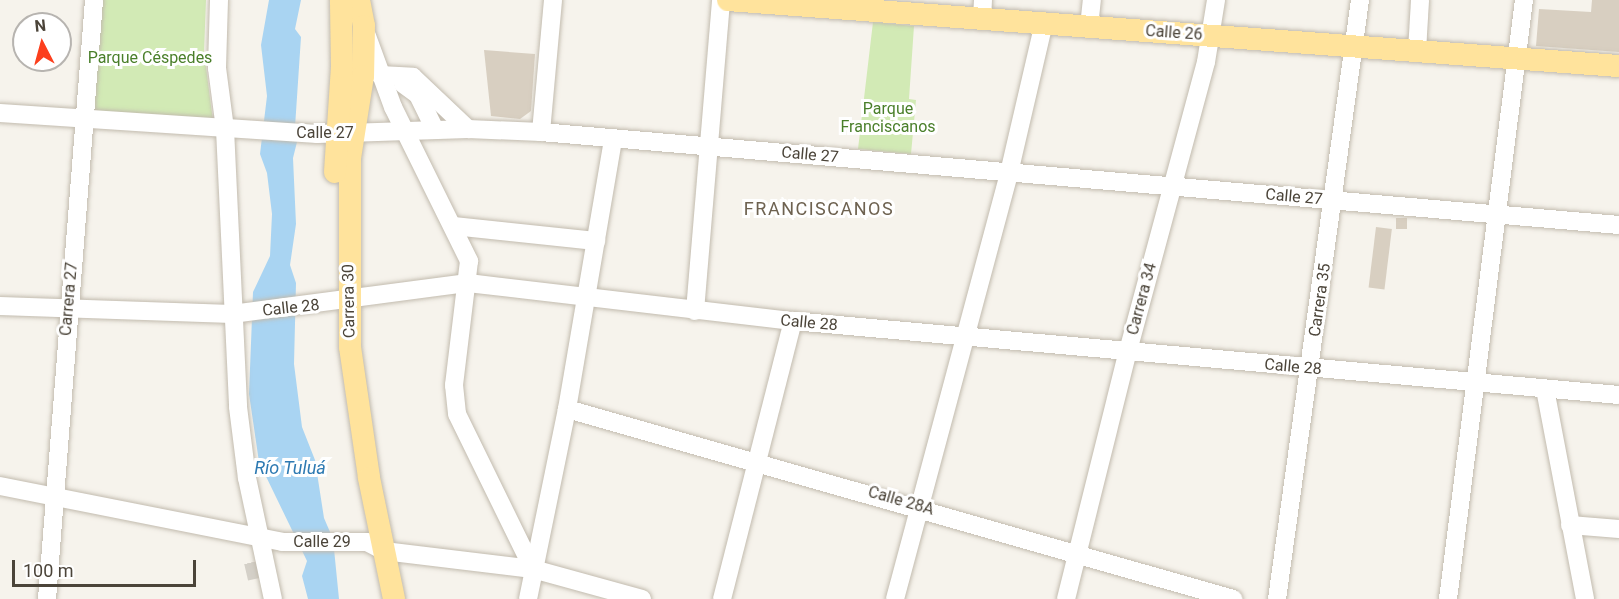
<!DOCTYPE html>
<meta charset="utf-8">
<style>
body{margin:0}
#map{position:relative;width:1619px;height:599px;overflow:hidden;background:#f6f3ec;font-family:Roboto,sans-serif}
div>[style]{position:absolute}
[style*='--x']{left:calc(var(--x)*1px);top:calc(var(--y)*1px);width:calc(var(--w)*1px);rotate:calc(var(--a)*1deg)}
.green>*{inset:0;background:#d2eab5}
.water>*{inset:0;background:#a9d4f2}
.building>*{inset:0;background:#d8cfc1;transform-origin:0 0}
.minor-tunnel>*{height:18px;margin-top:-9px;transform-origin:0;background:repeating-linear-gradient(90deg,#d4d0c8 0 18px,transparent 0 27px)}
.roads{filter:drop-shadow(0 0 2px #c2bbae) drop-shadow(0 0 2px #c2bbae)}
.minor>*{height:18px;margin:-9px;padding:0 9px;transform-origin:9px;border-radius:9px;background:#fff}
.major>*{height:22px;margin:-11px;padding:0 11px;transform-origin:11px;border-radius:11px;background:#ffe39c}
span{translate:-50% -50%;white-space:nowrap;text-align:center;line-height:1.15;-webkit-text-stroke:6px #fff;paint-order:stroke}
.street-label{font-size:16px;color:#4b4439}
.park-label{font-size:16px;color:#4a7f2a}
.neighbourhood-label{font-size:18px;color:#6e6250;letter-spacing:1.5px}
.water-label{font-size:18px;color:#2e7ab2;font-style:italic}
.north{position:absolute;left:12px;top:12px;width:60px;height:60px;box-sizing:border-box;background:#fff;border:2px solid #b7b4b0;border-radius:50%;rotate:354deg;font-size:16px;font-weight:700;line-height:24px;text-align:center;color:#4b4439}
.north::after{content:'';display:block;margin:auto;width:21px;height:27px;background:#fc3f1d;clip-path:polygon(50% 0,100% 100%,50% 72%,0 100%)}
.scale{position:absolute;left:12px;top:560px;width:184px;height:27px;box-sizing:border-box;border:3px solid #4b4439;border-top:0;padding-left:8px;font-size:18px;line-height:21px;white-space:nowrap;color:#4b4439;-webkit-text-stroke:4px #fff;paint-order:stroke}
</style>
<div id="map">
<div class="green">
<i style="clip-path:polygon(101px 0,206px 0,204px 52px,213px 121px,89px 111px)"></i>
<i style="clip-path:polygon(873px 22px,914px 26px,909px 99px,916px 100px,911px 154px,858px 149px)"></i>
</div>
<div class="water">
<i style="clip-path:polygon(269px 0,301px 0,295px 29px,301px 37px,295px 127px,299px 134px,293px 158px,296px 224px,290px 265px,296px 283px,294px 364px,302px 427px,315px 460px,324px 518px,333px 539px,339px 599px,308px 599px,302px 576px,307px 561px,259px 462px,249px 394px,253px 292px,270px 256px,272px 214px,267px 173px,260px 154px,267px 96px,261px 45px)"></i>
</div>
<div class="building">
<i style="clip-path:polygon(1592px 0,1619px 0,1619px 52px,1536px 46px,1539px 9px,1591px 12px)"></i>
<i style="clip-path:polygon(484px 50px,535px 54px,531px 111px,520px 119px,491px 116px)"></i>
<i style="left:1396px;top:218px;width:11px;height:11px"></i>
<i style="left:1376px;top:227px;width:16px;height:61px;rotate:7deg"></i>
</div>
<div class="minor-tunnel">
<i style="--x:253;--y:562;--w:17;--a:77"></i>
</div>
<div class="roads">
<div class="minor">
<i style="--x:219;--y:0;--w:68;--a:91.7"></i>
<i style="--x:217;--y:68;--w:62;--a:82.5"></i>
<i style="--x:225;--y:129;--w:278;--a:87.3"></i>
<i style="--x:238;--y:407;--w:72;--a:82.8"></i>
<i style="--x:247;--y:478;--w:124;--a:77.9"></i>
<i style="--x:982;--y:19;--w:19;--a:-87"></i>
<i style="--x:1089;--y:27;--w:27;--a:-84"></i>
<i style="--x:367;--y:36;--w:76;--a:69.9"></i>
<i style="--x:393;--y:107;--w:172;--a:63.7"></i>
<i style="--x:469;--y:261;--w:125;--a:96.9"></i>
<i style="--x:454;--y:385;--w:29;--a:84"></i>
<i style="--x:457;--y:414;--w:173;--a:63.9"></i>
<i style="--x:1417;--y:51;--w:51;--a:-86.6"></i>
<i style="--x:380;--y:75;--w:33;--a:3"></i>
<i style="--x:413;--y:77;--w:76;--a:43.4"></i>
<i style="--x:403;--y:84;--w:19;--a:36"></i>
<i style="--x:418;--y:95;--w:39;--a:64"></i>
<i style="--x:0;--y:113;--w:318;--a:3.8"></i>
<i style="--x:317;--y:134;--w:151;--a:-1.9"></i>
<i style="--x:468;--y:129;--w:73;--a:2.4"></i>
<i style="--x:541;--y:132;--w:1082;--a:4.93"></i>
<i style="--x:541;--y:132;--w:133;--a:-84.8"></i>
<i style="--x:453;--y:226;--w:144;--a:6"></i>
<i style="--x:0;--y:306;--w:232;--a:2"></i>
<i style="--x:232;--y:314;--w:238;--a:-7.5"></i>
<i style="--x:468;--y:283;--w:327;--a:6.7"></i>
<i style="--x:793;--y:321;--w:829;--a:5.12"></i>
<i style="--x:695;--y:311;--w:312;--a:-85.2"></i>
<i style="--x:1545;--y:389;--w:214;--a:79.2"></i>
<i style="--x:567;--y:409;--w:693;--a:15.92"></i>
<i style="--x:0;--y:486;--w:288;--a:11.2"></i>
<i style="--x:282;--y:542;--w:85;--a:0"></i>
<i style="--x:367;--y:542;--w:19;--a:28"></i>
<i style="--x:384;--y:551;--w:150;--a:6.9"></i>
<i style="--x:533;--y:569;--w:113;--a:15.4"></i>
<i style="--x:1570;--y:525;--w:49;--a:4.7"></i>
<i style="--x:47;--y:599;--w:601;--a:-85.51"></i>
<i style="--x:528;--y:599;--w:194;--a:-78.4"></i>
<i style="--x:567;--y:409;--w:274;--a:-80.3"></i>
<i style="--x:722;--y:599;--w:287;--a:-75.7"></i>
<i style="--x:895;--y:599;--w:441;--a:-75"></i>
<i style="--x:1009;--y:173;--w:154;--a:-76.9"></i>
<i style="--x:1066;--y:599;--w:256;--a:-76"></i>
<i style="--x:1128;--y:351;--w:299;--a:-74.9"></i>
<i style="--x:1206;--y:62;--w:63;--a:-80.8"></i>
<i style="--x:1277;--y:599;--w:605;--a:-82.11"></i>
<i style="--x:1448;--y:599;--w:604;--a:-82.77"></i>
</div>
<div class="major">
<i style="--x:359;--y:0;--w:26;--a:79"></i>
<i style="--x:364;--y:26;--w:50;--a:91.1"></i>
<i style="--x:363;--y:76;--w:83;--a:99"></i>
<i style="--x:350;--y:158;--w:189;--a:90"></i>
<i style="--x:350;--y:347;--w:132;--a:81.7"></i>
<i style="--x:369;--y:478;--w:124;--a:78.3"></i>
<i style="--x:728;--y:0;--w:893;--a:4.24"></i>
<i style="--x:335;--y:172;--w:105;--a:-86.2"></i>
<i style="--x:342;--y:67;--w:67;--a:-90.9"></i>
</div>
</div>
<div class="street-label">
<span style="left:1174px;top:33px;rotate:4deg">Calle 26</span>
<span style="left:325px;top:133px">Calle 27</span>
<span style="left:810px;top:155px;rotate:5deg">Calle 27</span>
<span style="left:1294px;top:197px;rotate:5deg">Calle 27</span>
<span style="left:69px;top:299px;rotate:-85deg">Carrera 27</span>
<span style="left:1142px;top:299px;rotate:-75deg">Carrera 34</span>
<span style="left:1320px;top:300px;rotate:-82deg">Carrera 35</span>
<span style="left:349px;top:301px;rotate:-91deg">Carrera 30</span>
<span style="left:291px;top:308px;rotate:-6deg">Calle 28</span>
<span style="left:809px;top:323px;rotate:5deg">Calle 28</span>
<span style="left:1293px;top:367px;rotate:5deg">Calle 28</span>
<span style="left:901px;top:501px;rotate:16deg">Calle 28A</span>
<span style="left:322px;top:542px">Calle 29</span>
</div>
<div class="park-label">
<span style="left:150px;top:58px">Parque Céspedes</span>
<span style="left:888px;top:118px">Parque<br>Franciscanos</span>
</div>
<div class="neighbourhood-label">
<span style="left:819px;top:209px">FRANCISCANOS</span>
</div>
<div class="water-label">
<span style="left:290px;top:468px">Río Tuluá</span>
</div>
<div class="north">N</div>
<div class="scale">100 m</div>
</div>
